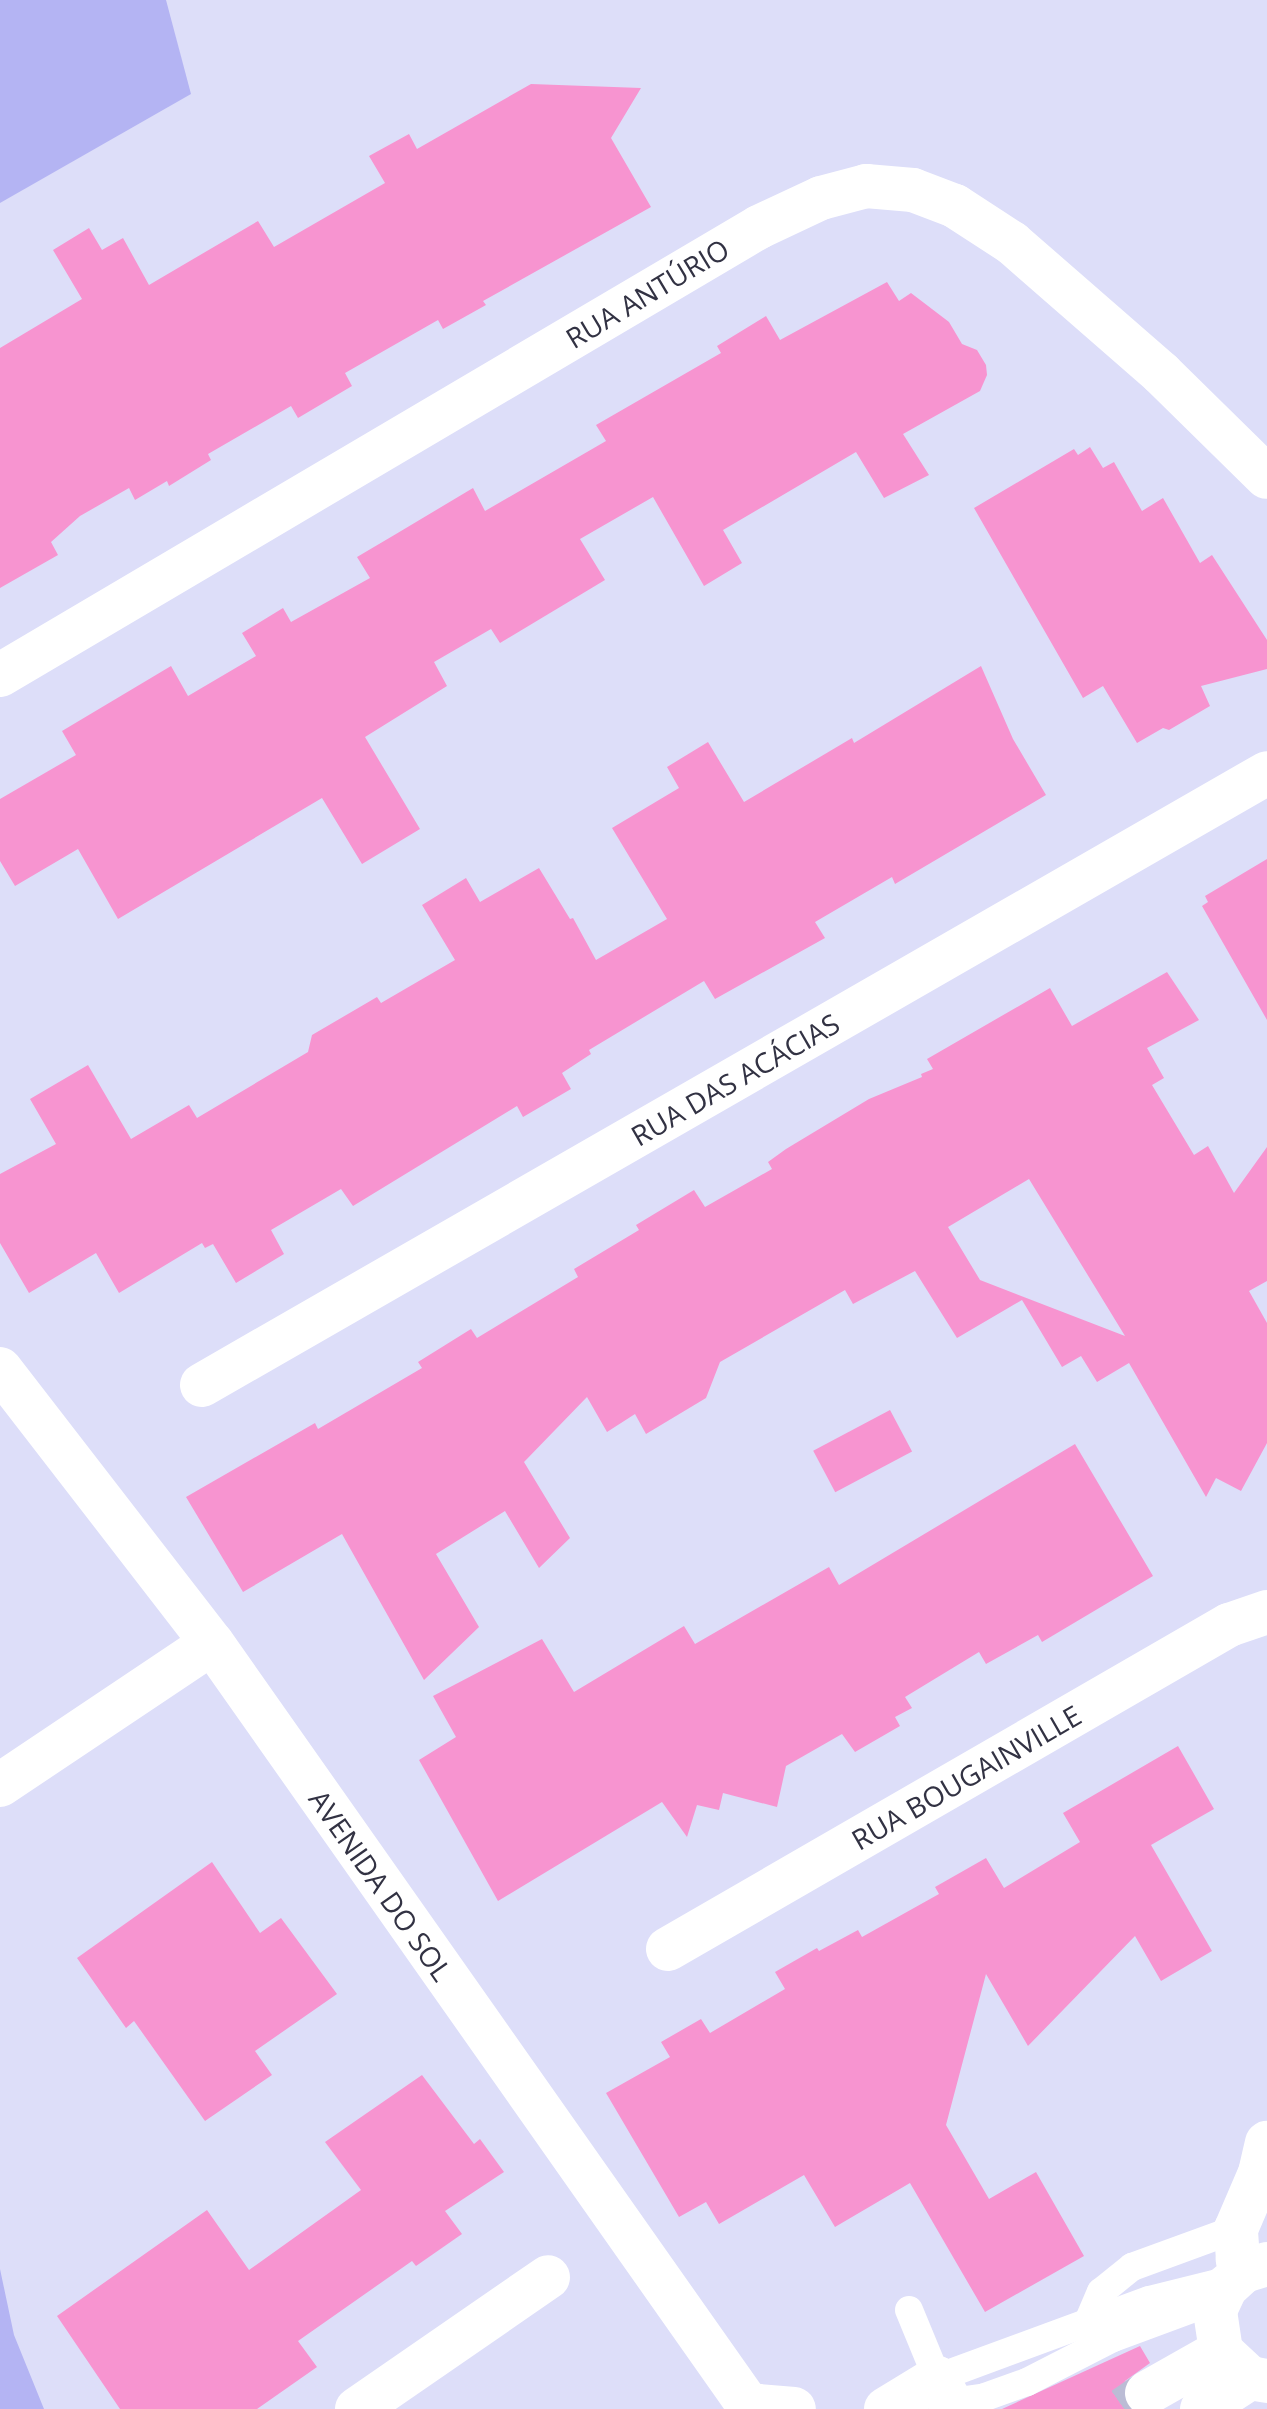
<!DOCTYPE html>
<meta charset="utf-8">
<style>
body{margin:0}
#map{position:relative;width:1267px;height:2409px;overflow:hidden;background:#dddef9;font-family:"Open Sans",sans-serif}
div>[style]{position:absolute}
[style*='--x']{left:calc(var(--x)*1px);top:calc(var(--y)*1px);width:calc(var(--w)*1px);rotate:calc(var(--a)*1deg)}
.green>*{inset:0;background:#b4b4f3}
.building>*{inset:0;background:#f794d0;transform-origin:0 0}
.minor-tunnel>*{height:44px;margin-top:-22px;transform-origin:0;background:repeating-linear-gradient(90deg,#bbbcd5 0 44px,transparent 0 66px)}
.service>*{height:28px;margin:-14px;padding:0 14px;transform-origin:14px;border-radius:14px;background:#fff}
.minor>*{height:44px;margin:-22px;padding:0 22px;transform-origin:22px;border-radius:22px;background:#fff}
.tertiary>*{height:44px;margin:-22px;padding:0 22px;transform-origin:22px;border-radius:22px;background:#fff}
span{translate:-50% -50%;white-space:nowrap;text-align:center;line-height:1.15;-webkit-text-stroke:6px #fff;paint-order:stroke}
.street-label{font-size:28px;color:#323243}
</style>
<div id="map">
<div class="green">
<i style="clip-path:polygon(0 0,166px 0,191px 94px,0 203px)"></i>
<i style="clip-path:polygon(0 2269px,14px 2335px,44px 2409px,0 2409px)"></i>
</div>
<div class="building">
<i style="clip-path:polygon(531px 84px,641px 88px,611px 138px,651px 207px,483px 301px,486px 305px,443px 329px,438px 320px,345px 373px,352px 386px,298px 418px,291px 406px,208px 454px,211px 460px,169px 486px,167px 481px,135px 500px,129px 488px,80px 516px,51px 542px,58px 555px,0 588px,0 348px,82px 299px,53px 250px,89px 228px,102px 250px,123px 238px,149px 285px,258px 221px,274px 247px,385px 183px,369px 156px,409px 134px,417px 149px)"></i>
<i style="clip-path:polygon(887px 282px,899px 301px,911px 293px,949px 322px,962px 344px,977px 350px,986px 365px,987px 375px,980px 391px,903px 434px,929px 475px,884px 498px,856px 452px,723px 530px,742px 563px,704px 586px,653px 497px,580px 539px,605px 580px,500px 643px,491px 629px,434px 662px,447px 686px,365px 737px,420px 829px,362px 864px,322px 798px,118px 919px,78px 849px,15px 886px,0 861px,0 799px,76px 755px,62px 731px,171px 666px,188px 696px,256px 656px,242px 633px,283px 608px,291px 622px,370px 578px,357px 557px,396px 534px,473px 488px,485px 511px,606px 441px,596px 425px,721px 353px,717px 346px,766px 316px,780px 340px)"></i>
<i style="clip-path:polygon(1090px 447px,1103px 468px,1114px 462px,1142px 511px,1163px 498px,1200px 563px,1212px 555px,1267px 640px,1267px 669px,1201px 686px,1210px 706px,1169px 730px,1163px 728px,1137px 743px,1103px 686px,1083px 698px,974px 508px,1074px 449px,1078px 455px)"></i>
<i style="clip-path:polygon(981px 666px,1013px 739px,1046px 795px,895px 884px,892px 877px,815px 922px,825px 938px,715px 999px,704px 981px,589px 1050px,591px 1054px,562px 1073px,571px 1089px,523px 1117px,517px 1106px,353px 1206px,341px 1189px,271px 1230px,284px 1254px,236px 1283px,213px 1244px,205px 1248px,202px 1243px,119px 1293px,96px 1253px,29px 1293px,0 1243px,0 1174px,56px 1144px,30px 1099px,88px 1065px,131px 1139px,189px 1105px,197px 1118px,308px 1052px,312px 1035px,377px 997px,381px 1003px,455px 960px,422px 905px,466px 878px,480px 902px,539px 868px,570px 919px,573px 918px,596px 960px,667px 919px,612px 828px,679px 788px,667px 767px,708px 742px,744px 802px,852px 738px,854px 743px)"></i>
<i style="clip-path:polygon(1267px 859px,1267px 1020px,1202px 906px,1208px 902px,1205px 896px)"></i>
<i style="clip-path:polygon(evenodd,1167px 972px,1199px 1020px,1147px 1048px,1164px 1078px,1152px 1085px,1194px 1155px,1208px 1146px,1234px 1193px,1267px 1147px,1267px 1281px,1249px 1291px,1267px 1323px,1267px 1443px,1241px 1491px,1216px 1478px,1206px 1497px,1129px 1363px,1097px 1382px,1081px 1356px,1062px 1367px,1022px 1300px,957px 1338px,915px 1271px,853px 1304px,845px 1290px,720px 1362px,706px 1398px,646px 1434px,635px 1414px,607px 1432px,587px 1397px,524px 1462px,570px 1538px,539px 1568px,505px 1511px,436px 1554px,479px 1627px,424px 1680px,342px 1534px,243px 1592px,186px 1497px,315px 1423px,318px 1429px,422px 1368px,418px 1362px,471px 1329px,477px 1338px,578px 1277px,574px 1269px,639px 1230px,636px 1225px,694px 1190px,705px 1207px,772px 1169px,768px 1162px,786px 1149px,869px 1099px,922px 1077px,921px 1074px,933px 1069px,927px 1059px,1050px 988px,1072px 1026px,1167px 972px,1029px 1179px,1125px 1336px,980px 1280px,948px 1227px,1029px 1179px)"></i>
<i style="left:890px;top:1410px;width:47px;height:87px;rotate:62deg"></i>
<i style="clip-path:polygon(1075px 1444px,1153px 1576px,1042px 1642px,1038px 1635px,986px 1664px,979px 1652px,905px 1697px,912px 1708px,895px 1717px,900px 1726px,855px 1752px,842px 1734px,786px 1766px,777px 1807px,723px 1793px,719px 1810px,697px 1805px,687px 1837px,662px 1802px,498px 1901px,419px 1760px,456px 1737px,433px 1696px,542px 1639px,574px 1692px,684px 1626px,695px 1644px,829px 1567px,839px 1585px)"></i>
<i style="clip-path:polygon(1178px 1746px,1214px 1809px,1151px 1845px,1212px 1951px,1161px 1981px,1135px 1936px,1028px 2046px,986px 1974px,946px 2125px,989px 2199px,1036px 2172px,1084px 2256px,985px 2312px,910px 2183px,835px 2227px,804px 2175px,719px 2224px,706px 2202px,679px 2217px,606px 2093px,670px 2057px,661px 2042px,701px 2019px,710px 2033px,785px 1989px,775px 1972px,817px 1948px,819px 1951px,858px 1930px,862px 1937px,939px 1894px,935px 1887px,986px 1858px,1004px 1888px,1080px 1842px,1063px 1813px)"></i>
<i style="clip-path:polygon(212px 1862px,260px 1933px,281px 1918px,337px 1994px,255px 2051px,272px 2075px,205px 2121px,134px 2021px,126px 2028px,77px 1958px)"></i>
<i style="clip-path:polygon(422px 2075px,474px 2144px,480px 2139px,504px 2172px,445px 2211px,462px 2234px,416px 2266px,412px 2261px,298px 2341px,317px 2367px,257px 2409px,120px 2409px,57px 2316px,207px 2210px,249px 2270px,361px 2190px,325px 2142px)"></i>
<i style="clip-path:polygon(1140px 2346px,1150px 2363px,1125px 2381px,1122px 2394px,1129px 2409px,1002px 2409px)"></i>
</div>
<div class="minor-tunnel">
<i style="--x:1124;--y:2409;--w:28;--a:-35"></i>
</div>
<div class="service">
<i style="--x:909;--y:2310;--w:74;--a:67.6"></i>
<i style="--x:937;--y:2378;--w:226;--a:-20.2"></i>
<i style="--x:1149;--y:2300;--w:88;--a:-13.9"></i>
<i style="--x:1088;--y:2322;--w:33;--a:-67"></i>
<i style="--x:1101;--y:2292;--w:40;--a:-39"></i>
<i style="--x:1132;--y:2267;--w:111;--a:-20.1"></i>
<i style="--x:951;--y:2402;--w:34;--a:-8"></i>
<i style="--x:985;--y:2397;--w:45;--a:-19.7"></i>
<i style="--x:1027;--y:2382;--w:97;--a:-27.1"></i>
<i style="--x:1113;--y:2338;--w:113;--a:-20.2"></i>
</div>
<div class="minor">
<i style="--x:0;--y:675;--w:881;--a:-30.55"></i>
<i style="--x:759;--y:227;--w:68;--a:-25.1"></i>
<i style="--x:821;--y:198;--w:47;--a:-14.9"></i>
<i style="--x:866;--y:186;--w:47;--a:4.9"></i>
<i style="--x:913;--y:190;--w:45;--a:20.9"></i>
<i style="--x:955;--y:206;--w:68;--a:33"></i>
<i style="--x:1012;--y:243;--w:198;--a:41.1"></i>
<i style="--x:1161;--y:373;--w:148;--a:44.5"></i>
<i style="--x:202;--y:1385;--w:1228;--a:-29.88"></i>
<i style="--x:0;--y:1785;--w:255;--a:-33.8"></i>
<i style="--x:668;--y:1949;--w:648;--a:-30.01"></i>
<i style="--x:1229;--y:1625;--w:40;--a:-18.9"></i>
<i style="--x:1267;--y:2264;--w:24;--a:163"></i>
<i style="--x:1244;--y:2271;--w:24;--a:138"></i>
<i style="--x:1226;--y:2287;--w:26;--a:115"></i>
<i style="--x:1215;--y:2311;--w:40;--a:81.5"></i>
<i style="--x:1221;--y:2351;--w:40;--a:43"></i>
<i style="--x:1250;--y:2378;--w:17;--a:10"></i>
<i style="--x:1244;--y:2271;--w:13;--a:-119"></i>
<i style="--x:1238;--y:2260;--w:31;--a:-94"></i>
<i style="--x:1236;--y:2229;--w:61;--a:-66.8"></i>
<i style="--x:1260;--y:2173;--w:31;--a:-77"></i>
<i style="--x:1147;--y:2393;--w:85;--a:-29.6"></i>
<i style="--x:748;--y:2405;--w:46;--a:5"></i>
<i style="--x:357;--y:2409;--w:232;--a:-34.6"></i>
<i style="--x:886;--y:2409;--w:60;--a:-31.3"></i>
<i style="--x:937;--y:2378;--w:35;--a:61"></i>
<i style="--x:1202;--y:2409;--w:57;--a:-32.9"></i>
</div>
<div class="tertiary">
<i style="--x:0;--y:1369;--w:346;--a:52.3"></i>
<i style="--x:212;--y:1643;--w:937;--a:54.87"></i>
</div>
<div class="street-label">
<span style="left:647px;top:293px;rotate:-31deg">RUA ANTÚRIO</span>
<span style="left:735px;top:1079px;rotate:-30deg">RUA DAS ACÁCIAS</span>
<span style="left:966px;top:1777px;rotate:-30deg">RUA BOUGAINVILLE</span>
<span style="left:381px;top:1885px;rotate:55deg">AVENIDA DO SOL</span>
</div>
</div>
